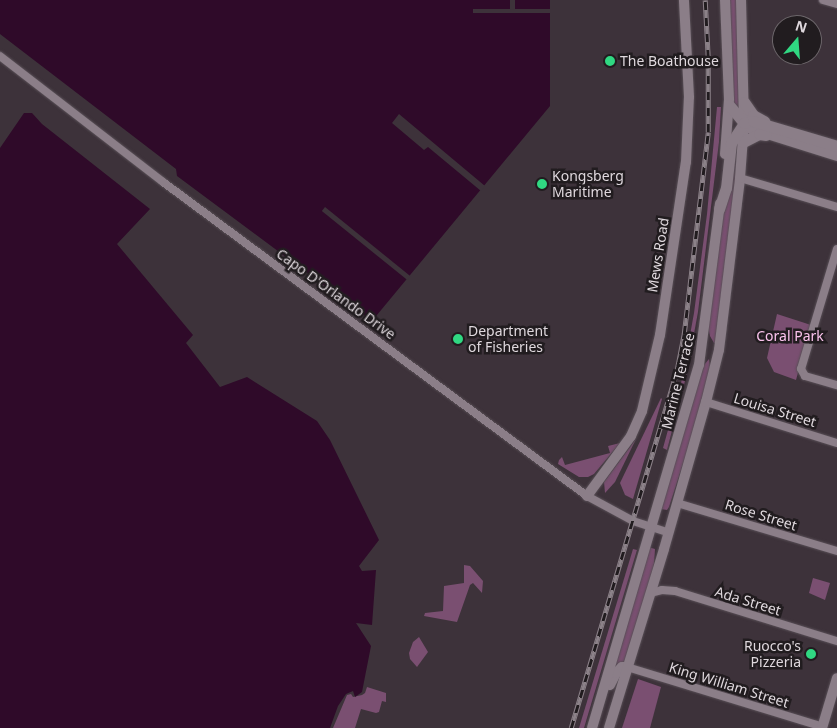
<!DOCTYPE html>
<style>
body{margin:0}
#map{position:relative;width:837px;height:728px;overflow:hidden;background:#3d323a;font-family:"Noto Sans",sans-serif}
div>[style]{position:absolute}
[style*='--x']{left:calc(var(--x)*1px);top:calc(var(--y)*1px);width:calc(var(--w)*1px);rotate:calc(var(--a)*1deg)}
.green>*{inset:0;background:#7a4f71}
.water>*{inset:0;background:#2f0a29}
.pier>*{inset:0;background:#3d323a;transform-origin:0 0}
.roads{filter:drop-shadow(0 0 1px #584f56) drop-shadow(0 0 1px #584f56)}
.minor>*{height:8px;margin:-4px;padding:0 4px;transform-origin:4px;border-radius:4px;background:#8b7e88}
.tertiary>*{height:10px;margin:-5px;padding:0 5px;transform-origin:5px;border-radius:5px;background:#8b7e88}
.secondary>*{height:11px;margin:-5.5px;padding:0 5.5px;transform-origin:5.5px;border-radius:5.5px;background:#8b7e88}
.rail>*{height:4.5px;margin-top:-2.25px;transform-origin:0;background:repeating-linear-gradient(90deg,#211c1f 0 8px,#8c8289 0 16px);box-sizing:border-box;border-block:1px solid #8c8289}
.dots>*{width:14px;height:14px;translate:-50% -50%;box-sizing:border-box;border:2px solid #211c1f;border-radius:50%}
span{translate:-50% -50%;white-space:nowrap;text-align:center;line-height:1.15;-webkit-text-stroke:5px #211c1f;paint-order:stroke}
.poi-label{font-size:14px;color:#dfd8dd}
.left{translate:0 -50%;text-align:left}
.right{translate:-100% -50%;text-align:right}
.street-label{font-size:14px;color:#dfd8dd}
.park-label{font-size:14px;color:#fbc3ed}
.north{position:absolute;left:772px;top:15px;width:50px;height:50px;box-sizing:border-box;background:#211c1f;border:1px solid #6d676b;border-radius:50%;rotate:18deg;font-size:14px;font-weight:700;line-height:20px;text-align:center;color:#dfd8dd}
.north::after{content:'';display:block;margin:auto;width:18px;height:22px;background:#30d882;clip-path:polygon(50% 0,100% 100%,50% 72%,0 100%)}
</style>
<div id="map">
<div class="green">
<i style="clip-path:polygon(729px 0,739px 0,741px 112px,734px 104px,733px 96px)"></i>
<i style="clip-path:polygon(717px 107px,721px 107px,719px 142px,698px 312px,686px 377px,667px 450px,663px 448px,682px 379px,694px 313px,707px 214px)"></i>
<i style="clip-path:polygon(741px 134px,716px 343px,714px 343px,710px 336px,708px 326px,732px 147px)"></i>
<i style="clip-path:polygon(777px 314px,811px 325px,796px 380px,774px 372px,767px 358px)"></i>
<i style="clip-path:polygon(709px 359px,710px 367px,692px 436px,669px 507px,667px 510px,661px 509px,704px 365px)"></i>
<i style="clip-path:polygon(661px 398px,662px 399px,633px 499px,625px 495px,620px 483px)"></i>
<i style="clip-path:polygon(636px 439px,615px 482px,605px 493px,604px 482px)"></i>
<i style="clip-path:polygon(620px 443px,594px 474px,588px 477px,579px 477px,558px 464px,559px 460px,562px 457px,565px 465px,610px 453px,608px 446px)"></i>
<i style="clip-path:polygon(648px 547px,655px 549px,654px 564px,626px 663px,614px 669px)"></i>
<i style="clip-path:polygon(633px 549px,637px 550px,584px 728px,579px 728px)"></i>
<i style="clip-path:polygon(464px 565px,470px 566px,483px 581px,482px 593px,473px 583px,470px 585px,457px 622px,424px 616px,425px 613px,443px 611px,444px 586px,464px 583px)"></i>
<i style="clip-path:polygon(813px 578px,830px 583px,825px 600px,809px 593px)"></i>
<i style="clip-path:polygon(419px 637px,428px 652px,417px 667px,410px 659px,409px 653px,413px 642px)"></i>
<i style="clip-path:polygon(638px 679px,661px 687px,650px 728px,622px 728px)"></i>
<i style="clip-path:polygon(367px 687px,386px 693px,386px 702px,382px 701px,379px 712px,376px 713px,361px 709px,355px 728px,333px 728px,347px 695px,351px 694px,353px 697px,362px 695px,365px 693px)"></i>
</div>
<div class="water">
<i style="clip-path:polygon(0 0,550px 0,550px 106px,372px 321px,177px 176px,176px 169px,0 34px)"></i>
<i style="clip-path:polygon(24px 113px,32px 113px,42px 124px,150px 209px,117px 244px,193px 335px,186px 343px,220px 387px,247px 377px,317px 421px,330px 440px,379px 540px,359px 566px,362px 571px,376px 570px,372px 625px,356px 623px,371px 646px,362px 692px,355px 697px,353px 691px,346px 694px,338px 706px,330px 728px,0 728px,0 148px)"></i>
</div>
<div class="pier">
<i style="clip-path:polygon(510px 0,515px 0,515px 9px,552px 9px,552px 13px,473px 13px,473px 9px,510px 9px)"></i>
<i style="clip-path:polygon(399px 114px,485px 186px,481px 191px,428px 147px,424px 150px,392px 123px)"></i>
<i style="left:325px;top:207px;width:110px;height:5px;rotate:39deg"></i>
</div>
<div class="roads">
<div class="minor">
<i style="--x:823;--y:0;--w:15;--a:16"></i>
<i style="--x:0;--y:56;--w:206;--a:37.7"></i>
<i style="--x:163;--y:182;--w:528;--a:36.52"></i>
<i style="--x:587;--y:496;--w:52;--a:28.5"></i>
<i style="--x:633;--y:521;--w:38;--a:18"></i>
<i style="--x:740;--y:178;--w:101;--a:16.6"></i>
<i style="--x:837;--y:249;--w:125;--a:106.7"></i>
<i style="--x:801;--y:369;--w:8;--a:60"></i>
<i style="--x:805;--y:376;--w:33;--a:16"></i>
<i style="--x:706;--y:402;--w:137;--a:17.4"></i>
<i style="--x:677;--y:503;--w:167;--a:16.7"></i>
<i style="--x:651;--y:593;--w:11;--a:-15"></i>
<i style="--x:662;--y:590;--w:13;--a:4"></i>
<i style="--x:675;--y:591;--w:170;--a:17.2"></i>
<i style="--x:627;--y:667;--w:205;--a:17"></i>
</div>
<div class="tertiary">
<i style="--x:725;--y:154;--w:55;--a:-85.8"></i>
<i style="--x:729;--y:99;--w:99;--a:-92.3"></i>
<i style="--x:587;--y:496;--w:74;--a:-53.7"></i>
<i style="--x:631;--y:436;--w:27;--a:-66"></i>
<i style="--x:642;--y:411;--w:78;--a:-76.7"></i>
<i style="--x:660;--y:335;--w:175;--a:-81.5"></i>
<i style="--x:686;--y:162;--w:65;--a:-87.4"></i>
<i style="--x:689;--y:97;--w:97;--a:-93"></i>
<i style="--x:610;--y:685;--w:13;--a:-63"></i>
<i style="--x:616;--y:673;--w:8;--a:-45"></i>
<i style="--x:622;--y:667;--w:5;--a:0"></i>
<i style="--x:592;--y:728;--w:378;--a:-73.6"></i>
<i style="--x:699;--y:365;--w:163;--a:-82.6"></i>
<i style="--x:609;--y:728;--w:187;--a:-72.9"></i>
<i style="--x:664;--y:549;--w:153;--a:-74.1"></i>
<i style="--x:706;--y:402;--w:54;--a:-76"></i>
<i style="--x:719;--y:350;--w:173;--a:-83"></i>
<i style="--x:740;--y:178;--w:55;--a:-85.8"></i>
<i style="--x:744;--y:123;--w:123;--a:-91.4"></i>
<i style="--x:822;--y:728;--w:52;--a:-73.3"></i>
</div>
<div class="secondary">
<i style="--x:744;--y:102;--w:16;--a:55"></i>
<i style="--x:753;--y:115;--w:13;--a:29"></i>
<i style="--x:729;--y:105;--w:23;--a:50"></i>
<i style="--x:744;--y:123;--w:9;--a:36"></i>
<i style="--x:751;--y:128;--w:90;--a:17.4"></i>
<i style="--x:743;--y:142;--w:18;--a:-27"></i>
<i style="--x:759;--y:134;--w:7;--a:8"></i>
<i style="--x:719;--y:209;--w:22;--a:-72"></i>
<i style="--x:726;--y:188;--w:45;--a:-83.7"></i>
<i style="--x:731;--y:143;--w:24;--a:-57"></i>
<i style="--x:744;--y:123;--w:9;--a:-13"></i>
<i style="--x:753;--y:121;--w:88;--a:16.6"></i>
</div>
</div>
<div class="rail">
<i style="--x:571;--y:728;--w:373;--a:-73.5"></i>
<i style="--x:677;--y:370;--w:37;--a:-79"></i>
<i style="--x:684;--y:334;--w:203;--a:-83.2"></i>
<i style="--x:708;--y:132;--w:74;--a:-90"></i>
<i style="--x:708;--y:58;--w:58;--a:-93"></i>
</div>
<div class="dots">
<i style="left:610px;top:61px;background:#30d882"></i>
<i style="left:542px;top:184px;background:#30d882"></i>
<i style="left:458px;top:339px;background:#30d882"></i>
<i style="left:811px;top:654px;background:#30d882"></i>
</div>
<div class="poi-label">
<span class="left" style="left:620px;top:61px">The Boathouse</span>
<span class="left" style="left:552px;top:184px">Kongsberg<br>Maritime</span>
<span class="left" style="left:468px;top:339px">Department<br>of Fisheries</span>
<span class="right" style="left:801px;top:654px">Ruocco's<br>Pizzeria</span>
</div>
<div class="street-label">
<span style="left:658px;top:255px;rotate:-81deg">Mews Road</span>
<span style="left:336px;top:294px;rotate:36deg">Capo D'Orlando Drive</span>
<span style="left:678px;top:381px;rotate:-76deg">Marine Terrace</span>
<span style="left:775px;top:410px;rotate:17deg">Louisa Street</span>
<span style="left:761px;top:515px;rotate:17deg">Rose Street</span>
<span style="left:748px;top:601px;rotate:17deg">Ada Street</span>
<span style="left:729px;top:685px;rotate:17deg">King William Street</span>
</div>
<div class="park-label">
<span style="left:790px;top:336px">Coral Park</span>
</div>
<div class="north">N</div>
</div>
